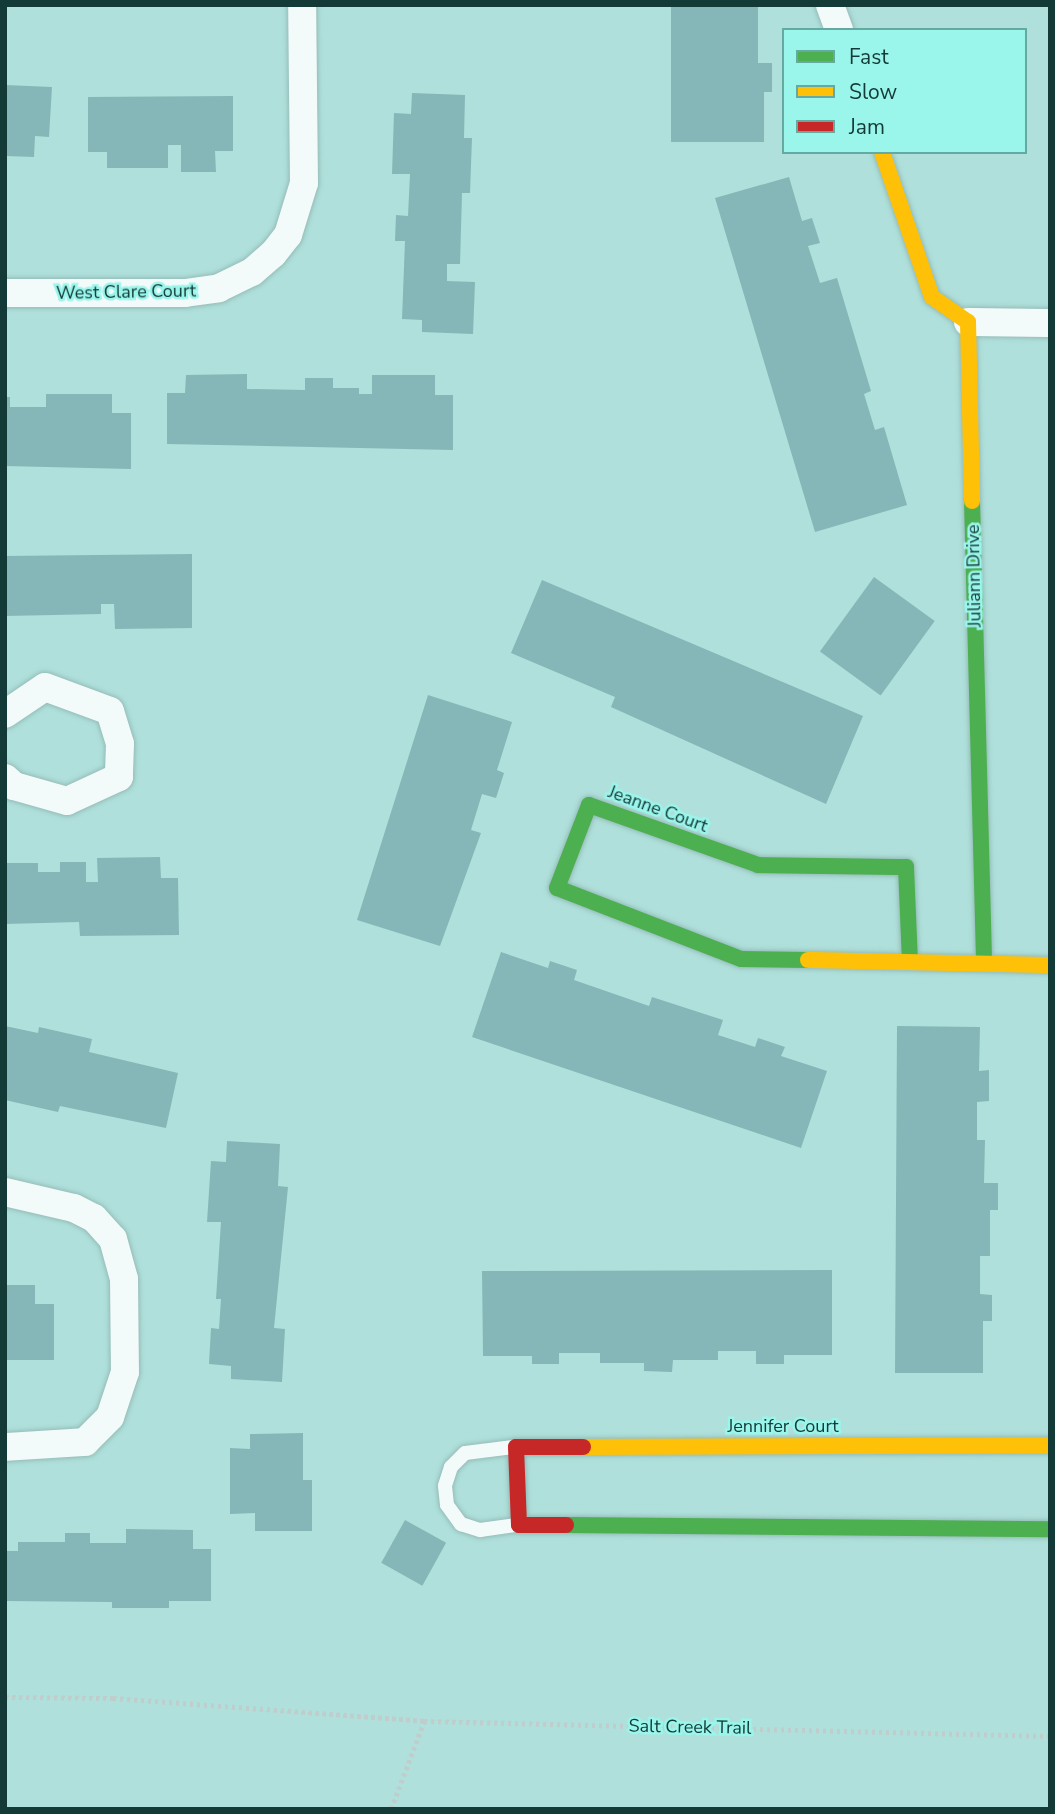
<!DOCTYPE html>
<style>
body{margin:0}
#map{position:relative;width:1055px;height:1814px;overflow:hidden;background:#afe0db;font-family:"Nunito Sans",sans-serif}
div>[style]{position:absolute}
[style*='--x']{left:calc(var(--x)*1px);top:calc(var(--y)*1px);width:calc(var(--w)*1px);rotate:calc(var(--a)*1deg)}
.building>*{inset:0;background:#85b7b8;transform-origin:0 0}
.path>*{height:4.5px;margin-top:-2.25px;transform-origin:0;background:repeating-linear-gradient(90deg,#bfcecd 0 3.5px,transparent 0 7px)}
.roads{filter:drop-shadow(0 0 2px #95bcb8) drop-shadow(0 0 2px #95bcb8)}
.lane>*{height:14px;margin:-7px;padding:0 7px;transform-origin:7px;border-radius:7px;background:#f3fafa}
.street>*{height:28px;margin:-14px;padding:0 14px;transform-origin:14px;border-radius:14px;background:#f3fafa}
.fast>*{height:16px;margin:-8px;padding:0 8px;transform-origin:8px;border-radius:8px;background:#4caf50}
.slow>*{height:16px;margin:-8px;padding:0 8px;transform-origin:8px;border-radius:8px;background:#ffc107}
.jam>*{height:16px;margin:-8px;padding:0 8px;transform-origin:8px;border-radius:8px;background:#c62828}
span{translate:-50% -50%;white-space:nowrap;text-align:center;line-height:1.15;-webkit-text-stroke:5px #9af5eb;paint-order:stroke}
.street-label{font-size:18px;color:#133a37}
.frame{position:absolute;inset:0;border:7px solid #133a37;pointer-events:none}
.legend{position:absolute;left:782px;top:28px;width:245px;height:126px;box-sizing:border-box;background:#9af5eb;border:2px solid #64aaa3;margin:0;padding:9px 12px;list-style:none;font-size:21px;color:#133a37}
.legend li{display:flex;align-items:center;gap:14px;height:35px}
.legend b{width:35px;border:2px solid #64aaa3}
</style>
<div id="map">
<div class="building">
<i style="clip-path:polygon(671px 5px,758px 5px,758px 63px,772px 63px,772px 92px,764px 92px,764px 142px,671px 142px)"></i>
<i style="clip-path:polygon(5px 85px,52px 87px,49px 137px,35px 136px,34px 157px,5px 156px)"></i>
<i style="clip-path:polygon(412px 93px,465px 95px,464px 138px,472px 138px,470px 193px,462px 193px,460px 264px,447px 264px,447px 281px,475px 282px,473px 334px,422px 332px,422px 320px,402px 319px,405px 241px,395px 241px,396px 215px,408px 216px,410px 174px,392px 174px,394px 113px,411px 114px)"></i>
<i style="clip-path:polygon(233px 96px,233px 151px,215px 151px,216px 172px,181px 172px,181px 145px,168px 145px,168px 168px,107px 168px,107px 152px,88px 152px,88px 97px)"></i>
<i style="clip-path:polygon(789px 177px,802px 221px,812px 218px,820px 243px,808px 246px,820px 283px,837px 278px,871px 391px,864px 394px,875px 430px,884px 427px,907px 505px,815px 532px,715px 198px)"></i>
<i style="clip-path:polygon(247px 374px,247px 389px,305px 390px,305px 378px,333px 378px,333px 388px,359px 388px,359px 394px,372px 394px,372px 375px,435px 375px,435px 395px,453px 395px,453px 450px,167px 444px,167px 393px,185px 393px,186px 375px)"></i>
<i style="clip-path:polygon(46px 394px,112px 394px,112px 413px,131px 413px,131px 469px,5px 466px,5px 397px,10px 397px,10px 407px,46px 407px)"></i>
<i style="clip-path:polygon(192px 554px,192px 628px,115px 629px,114px 604px,101px 604px,101px 614px,5px 616px,5px 556px)"></i>
<i style="left:874px;top:577px;width:75px;height:92px;rotate:36deg"></i>
<i style="clip-path:polygon(542px 580px,863px 716px,826px 804px,611px 707px,615px 697px,511px 653px)"></i>
<i style="clip-path:polygon(428px 695px,512px 722px,497px 770px,504px 773px,496px 798px,482px 794px,471px 830px,481px 833px,440px 946px,357px 920px)"></i>
<i style="clip-path:polygon(160px 857px,161px 878px,178px 878px,179px 935px,80px 936px,79px 922px,5px 924px,5px 863px,38px 863px,38px 872px,60px 872px,60px 862px,86px 862px,86px 882px,98px 882px,97px 858px)"></i>
<i style="clip-path:polygon(501px 952px,548px 968px,550px 961px,577px 970px,574px 980px,649px 1006px,652px 997px,723px 1020px,718px 1035px,755px 1047px,758px 1038px,785px 1047px,781px 1056px,827px 1071px,801px 1148px,472px 1037px)"></i>
<i style="clip-path:polygon(5px 1026px,38px 1033px,39px 1027px,92px 1039px,89px 1052px,178px 1073px,166px 1128px,60px 1106px,58px 1112px,5px 1100px)"></i>
<i style="clip-path:polygon(897px 1026px,980px 1027px,979px 1071px,989px 1070px,989px 1101px,977px 1102px,977px 1140px,985px 1140px,984px 1183px,998px 1183px,998px 1210px,990px 1210px,990px 1256px,980px 1256px,980px 1294px,992px 1295px,992px 1321px,983px 1321px,983px 1373px,895px 1373px)"></i>
<i style="clip-path:polygon(227px 1141px,280px 1144px,278px 1186px,288px 1187px,274px 1328px,285px 1329px,282px 1382px,231px 1379px,231px 1366px,209px 1364px,211px 1328px,219px 1329px,221px 1299px,216px 1299px,221px 1222px,207px 1222px,211px 1161px,226px 1162px)"></i>
<i style="clip-path:polygon(832px 1270px,832px 1355px,784px 1355px,784px 1364px,756px 1364px,756px 1351px,718px 1351px,718px 1360px,673px 1360px,672px 1372px,644px 1371px,644px 1363px,600px 1363px,600px 1353px,559px 1353px,559px 1364px,532px 1364px,532px 1356px,483px 1356px,482px 1271px)"></i>
<i style="clip-path:polygon(5px 1285px,35px 1285px,35px 1304px,54px 1304px,54px 1360px,5px 1360px)"></i>
<i style="clip-path:polygon(303px 1433px,303px 1480px,312px 1480px,312px 1531px,255px 1531px,255px 1513px,230px 1514px,230px 1448px,250px 1449px,250px 1434px)"></i>
<i style="left:405px;top:1520px;width:47px;height:49px;rotate:29deg"></i>
<i style="clip-path:polygon(126px 1529px,193px 1530px,193px 1549px,211px 1549px,211px 1601px,169px 1601px,169px 1608px,112px 1608px,112px 1602px,5px 1601px,5px 1551px,18px 1551px,18px 1542px,65px 1542px,65px 1533px,90px 1533px,90px 1543px,126px 1543px)"></i>
</div>
<div class="path">
<i style="--x:5;--y:1697;--w:108;--a:0.5"></i>
<i style="--x:113;--y:1698;--w:312;--a:4.2"></i>
<i style="--x:391;--y:1809;--w:94;--a:-69.4"></i>
<i style="--x:424;--y:1721;--w:626;--a:1.37"></i>
</div>
<div class="roads">
<div class="lane">
<i style="--x:513;--y:1447;--w:48;--a:172.9"></i>
<i style="--x:465;--y:1453;--w:20;--a:135"></i>
<i style="--x:451;--y:1467;--w:20;--a:108"></i>
<i style="--x:445;--y:1486;--w:19;--a:84"></i>
<i style="--x:447;--y:1505;--w:24;--a:54"></i>
<i style="--x:461;--y:1524;--w:20;--a:18"></i>
<i style="--x:480;--y:1530;--w:37;--a:-8"></i>
</div>
<div class="street">
<i style="--x:830;--y:5;--w:27;--a:70"></i>
<i style="--x:5;--y:293;--w:180;--a:0"></i>
<i style="--x:185;--y:293;--w:34;--a:-8"></i>
<i style="--x:219;--y:288;--w:37;--a:-26"></i>
<i style="--x:252;--y:272;--w:28;--a:-41"></i>
<i style="--x:273;--y:254;--w:24;--a:-52"></i>
<i style="--x:288;--y:235;--w:54;--a:-72.9"></i>
<i style="--x:304;--y:183;--w:178;--a:-90.6"></i>
<i style="--x:968;--y:322;--w:82;--a:0.7"></i>
<i style="--x:5;--y:714;--w:48;--a:-34"></i>
<i style="--x:45;--y:687;--w:69;--a:20.3"></i>
<i style="--x:110;--y:711;--w:34;--a:73"></i>
<i style="--x:120;--y:744;--w:33;--a:92"></i>
<i style="--x:119;--y:777;--w:57;--a:155.2"></i>
<i style="--x:67;--y:801;--w:55;--a:-164.2"></i>
<i style="--x:14;--y:786;--w:12;--a:-138"></i>
<i style="--x:5;--y:1192;--w:71;--a:13.1"></i>
<i style="--x:74;--y:1208;--w:22;--a:27"></i>
<i style="--x:94;--y:1218;--w:28;--a:48"></i>
<i style="--x:113;--y:1239;--w:41;--a:74.6"></i>
<i style="--x:124;--y:1279;--w:93;--a:89.4"></i>
<i style="--x:125;--y:1372;--w:47;--a:108.4"></i>
<i style="--x:110;--y:1417;--w:35;--a:135"></i>
<i style="--x:85;--y:1442;--w:80;--a:176.4"></i>
</div>
<div class="fast">
<i style="--x:972;--y:501;--w:460;--a:88.5"></i>
<i style="--x:808;--y:960;--w:67;--a:-179.1"></i>
<i style="--x:741;--y:959;--w:197;--a:-158.9"></i>
<i style="--x:557;--y:888;--w:89;--a:-68.9"></i>
<i style="--x:589;--y:805;--w:179;--a:19.5"></i>
<i style="--x:758;--y:865;--w:148;--a:0.8"></i>
<i style="--x:906;--y:867;--w:94;--a:87.6"></i>
<i style="--x:566;--y:1525;--w:484;--a:0.5"></i>
</div>
<div class="slow">
<i style="--x:882;--y:152;--w:153;--a:71"></i>
<i style="--x:932;--y:297;--w:44;--a:34.8"></i>
<i style="--x:968;--y:322;--w:179;--a:88.7"></i>
<i style="--x:808;--y:960;--w:242;--a:1.2"></i>
<i style="--x:583;--y:1447;--w:467;--a:-0.2"></i>
</div>
<div class="jam">
<i style="--x:566;--y:1525;--w:47;--a:180"></i>
<i style="--x:519;--y:1525;--w:78;--a:-92.2"></i>
<i style="--x:516;--y:1447;--w:67;--a:0"></i>
</div>
</div>
<div class="street-label">
<span style="left:126px;top:292px;rotate:-1deg">West Clare Court</span>
<span style="left:974px;top:576px;rotate:-91deg">Juliann Drive</span>
<span style="left:658px;top:809px;rotate:20deg">Jeanne Court</span>
<span style="left:783px;top:1426px">Jennifer Court</span>
<span style="left:690px;top:1727px;rotate:1deg">Salt Creek Trail</span>
</div>
<div class="frame"></div>
<ul class="legend">
<li><b style="height:9px;background:#4caf50"></b>Fast</li>
<li><b style="height:9px;background:#ffc107"></b>Slow</li>
<li><b style="height:9px;background:#c62828"></b>Jam</li>
</ul>
</div>
